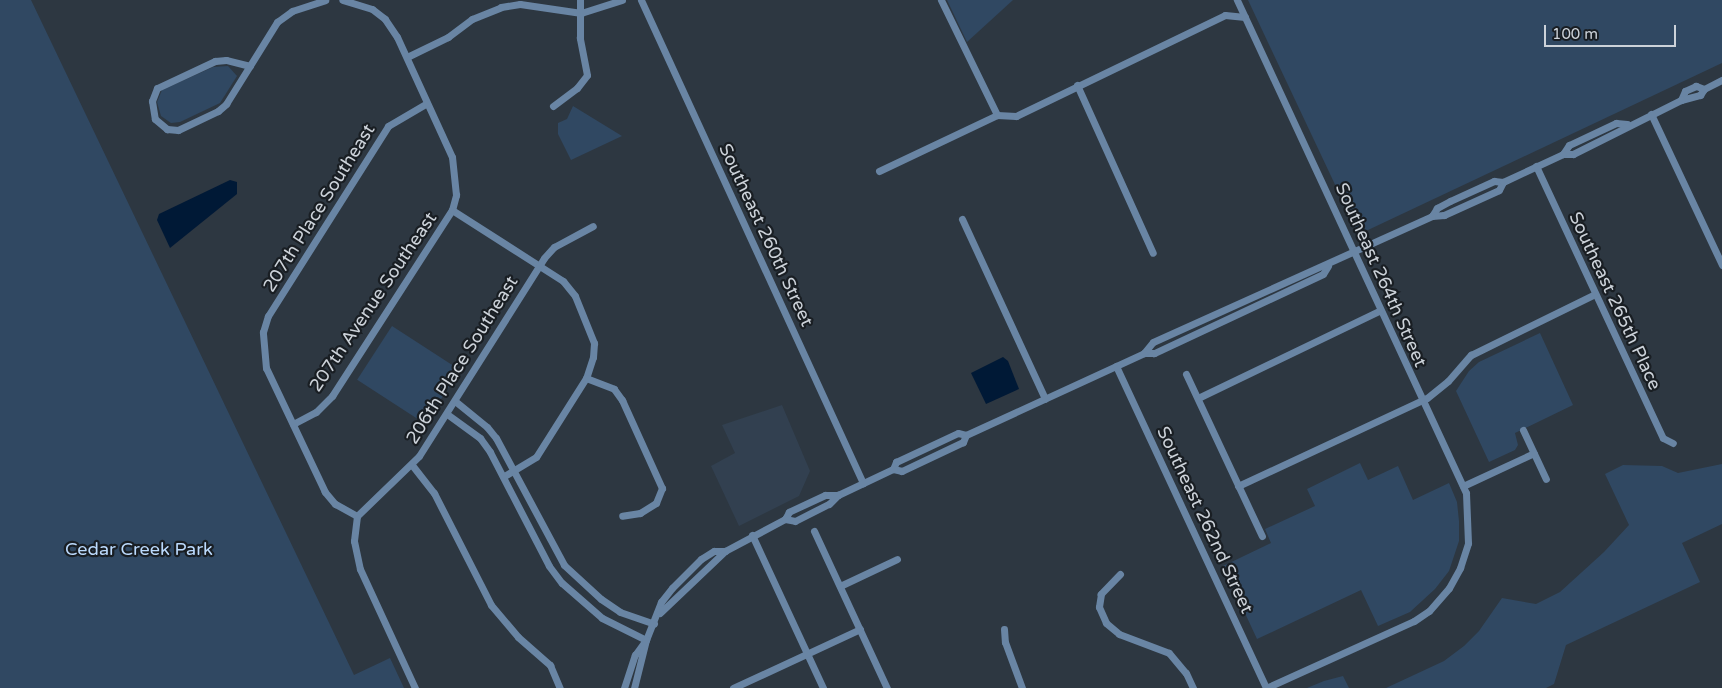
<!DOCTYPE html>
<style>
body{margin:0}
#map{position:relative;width:1722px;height:688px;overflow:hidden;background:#2d3741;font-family:"Varela Round",sans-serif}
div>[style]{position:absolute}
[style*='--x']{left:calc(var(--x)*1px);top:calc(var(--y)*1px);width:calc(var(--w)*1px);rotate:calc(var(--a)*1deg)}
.built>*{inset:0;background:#324050}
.green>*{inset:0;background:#304862;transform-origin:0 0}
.water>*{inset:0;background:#001936}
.street>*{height:7px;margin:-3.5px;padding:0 3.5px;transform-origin:3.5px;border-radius:3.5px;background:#6985a4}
span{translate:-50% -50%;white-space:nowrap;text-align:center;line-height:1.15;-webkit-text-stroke:4.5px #191e23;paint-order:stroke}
.street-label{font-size:18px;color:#ccd2d9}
.park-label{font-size:18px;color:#bbdafd}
.scale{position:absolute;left:1544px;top:25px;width:132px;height:22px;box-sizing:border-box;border:2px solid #ccd2d9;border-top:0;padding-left:6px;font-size:15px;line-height:18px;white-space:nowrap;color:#ccd2d9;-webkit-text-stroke:4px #191e23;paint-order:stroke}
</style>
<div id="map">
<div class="built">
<i style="clip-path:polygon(782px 405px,810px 471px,799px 496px,739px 526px,711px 466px,735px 453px,722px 425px)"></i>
</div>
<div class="green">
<i style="clip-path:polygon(0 0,31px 0,354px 675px,390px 658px,404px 688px,0 688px)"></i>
<i style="clip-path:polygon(947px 0,1013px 0,967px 42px)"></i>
<i style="clip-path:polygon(1248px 0,1722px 0,1722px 63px,1368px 230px,1356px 229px)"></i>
<i style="clip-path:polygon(228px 66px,237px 76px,220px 103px,180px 122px,171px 123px,161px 116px,157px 102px,162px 90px,213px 67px)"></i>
<i style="clip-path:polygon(573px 106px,622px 136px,571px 160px,558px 134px,558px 123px,567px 119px)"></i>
<i style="left:392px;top:326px;width:81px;height:64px;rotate:33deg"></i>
<i style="clip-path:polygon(1540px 333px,1573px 405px,1515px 433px,1518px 445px,1515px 450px,1489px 462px,1456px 391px,1469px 371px,1479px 362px)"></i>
<i style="clip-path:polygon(1360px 463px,1368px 480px,1398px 466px,1413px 500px,1449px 483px,1457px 502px,1459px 521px,1459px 541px,1449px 571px,1435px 589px,1410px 612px,1378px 626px,1361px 590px,1257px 639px,1223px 566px,1271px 543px,1265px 529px,1315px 506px,1307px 489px)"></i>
<i style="clip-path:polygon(1722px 464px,1722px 524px,1682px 543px,1700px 582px,1566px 645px,1554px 684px,1546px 688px,1386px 688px,1444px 661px,1464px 646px,1479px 631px,1502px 598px,1536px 604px,1560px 592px,1604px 552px,1629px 525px,1605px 474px,1623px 465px,1662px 466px,1678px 473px)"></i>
<i style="clip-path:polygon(1343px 676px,1349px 688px,1307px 688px,1324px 681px)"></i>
</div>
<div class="water">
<i style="clip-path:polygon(230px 180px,237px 182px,237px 194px,170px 248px,157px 220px,159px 214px)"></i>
<i style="clip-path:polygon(1003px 357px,1008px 361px,1019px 389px,986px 404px,971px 373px)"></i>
</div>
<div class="street">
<i style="--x:641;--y:0;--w:532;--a:65.32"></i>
<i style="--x:941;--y:0;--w:128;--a:64"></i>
<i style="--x:407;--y:57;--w:46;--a:-26"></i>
<i style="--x:448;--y:37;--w:30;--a:-37"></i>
<i style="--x:472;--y:19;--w:31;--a:-22"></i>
<i style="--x:501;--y:7;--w:19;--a:-9"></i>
<i style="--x:520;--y:4;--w:62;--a:8.4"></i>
<i style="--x:581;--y:13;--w:43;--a:-17.6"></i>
<i style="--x:250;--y:66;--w:25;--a:-166"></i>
<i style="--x:226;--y:60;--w:11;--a:175"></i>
<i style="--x:215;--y:61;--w:64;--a:155"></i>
<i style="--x:157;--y:88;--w:14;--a:111"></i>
<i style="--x:152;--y:101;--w:18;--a:81"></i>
<i style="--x:155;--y:119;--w:16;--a:40"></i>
<i style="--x:167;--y:129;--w:11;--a:5"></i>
<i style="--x:178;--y:130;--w:44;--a:-25.4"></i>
<i style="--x:218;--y:111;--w:11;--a:-41"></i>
<i style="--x:226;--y:104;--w:97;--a:-58.1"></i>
<i style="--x:277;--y:22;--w:19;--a:-36"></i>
<i style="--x:292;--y:11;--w:35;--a:-18"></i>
<i style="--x:1077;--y:85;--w:184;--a:65.7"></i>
<i style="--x:1704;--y:89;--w:9;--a:-159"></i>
<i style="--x:1696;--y:86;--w:12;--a:156"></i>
<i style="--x:1685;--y:91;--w:10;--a:114"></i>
<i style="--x:1681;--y:100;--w:20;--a:-15"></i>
<i style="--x:1700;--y:95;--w:7;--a:-56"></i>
<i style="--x:1704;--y:89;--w:20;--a:-27"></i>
<i style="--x:553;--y:106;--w:30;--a:-37"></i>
<i style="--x:577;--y:88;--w:16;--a:-52"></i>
<i style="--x:587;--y:75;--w:38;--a:-101"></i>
<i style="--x:580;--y:38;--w:38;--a:-90"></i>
<i style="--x:1651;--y:114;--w:167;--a:64.8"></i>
<i style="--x:1627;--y:124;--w:11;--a:-175"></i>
<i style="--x:1616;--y:123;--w:52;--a:154.9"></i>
<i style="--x:1569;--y:145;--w:11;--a:124"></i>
<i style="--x:1563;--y:154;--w:10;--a:0"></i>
<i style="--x:1573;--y:154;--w:121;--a:-26.6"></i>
<i style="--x:1536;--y:166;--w:300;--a:65"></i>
<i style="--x:1663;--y:438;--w:11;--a:27"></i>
<i style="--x:879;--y:171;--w:131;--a:-25.4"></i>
<i style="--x:997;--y:115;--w:19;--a:3"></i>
<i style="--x:1016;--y:116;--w:232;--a:-25.8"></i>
<i style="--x:1225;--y:15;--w:20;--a:6"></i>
<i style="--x:1503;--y:182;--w:9;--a:-174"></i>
<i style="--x:1494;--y:181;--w:48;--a:155.6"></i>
<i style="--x:1450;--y:201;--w:15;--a:152"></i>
<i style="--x:1437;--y:208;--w:9;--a:122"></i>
<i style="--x:1432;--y:216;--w:12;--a:-5"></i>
<i style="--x:1444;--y:215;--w:60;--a:-24.4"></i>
<i style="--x:1499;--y:190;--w:9;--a:-63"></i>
<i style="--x:1503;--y:182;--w:66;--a:-25"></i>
<i style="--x:452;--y:210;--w:132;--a:32.6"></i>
<i style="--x:563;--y:281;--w:19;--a:51"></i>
<i style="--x:575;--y:296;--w:51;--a:68"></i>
<i style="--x:594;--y:343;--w:14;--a:94"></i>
<i style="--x:593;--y:357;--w:22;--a:108"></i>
<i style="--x:586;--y:378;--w:93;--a:122.3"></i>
<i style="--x:536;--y:457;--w:37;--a:149"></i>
<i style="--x:962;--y:219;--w:198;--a:65.2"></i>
<i style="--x:1328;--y:266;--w:9;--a:122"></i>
<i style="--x:1323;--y:274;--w:187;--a:154.9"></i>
<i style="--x:1154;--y:353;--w:10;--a:180"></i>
<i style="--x:1144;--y:353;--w:14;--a:-51"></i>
<i style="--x:1153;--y:342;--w:306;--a:-24.3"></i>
<i style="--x:1116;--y:366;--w:355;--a:65"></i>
<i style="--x:1266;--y:688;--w:162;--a:-24.4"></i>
<i style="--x:1414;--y:621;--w:18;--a:-34"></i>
<i style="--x:1429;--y:611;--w:30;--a:-49"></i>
<i style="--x:1449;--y:588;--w:23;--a:-61"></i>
<i style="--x:1460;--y:568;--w:26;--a:-72"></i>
<i style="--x:1468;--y:543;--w:50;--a:-92.3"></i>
<i style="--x:1466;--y:493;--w:544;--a:-114.92"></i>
<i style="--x:1186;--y:374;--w:179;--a:64.9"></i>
<i style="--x:586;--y:378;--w:30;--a:21"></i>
<i style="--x:614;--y:389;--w:14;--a:54"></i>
<i style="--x:622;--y:400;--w:97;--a:65.6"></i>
<i style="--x:662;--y:488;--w:16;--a:112"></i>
<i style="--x:656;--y:503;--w:19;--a:148"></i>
<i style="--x:640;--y:513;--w:18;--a:171"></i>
<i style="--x:1198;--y:398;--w:201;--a:-25.7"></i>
<i style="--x:455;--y:401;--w:41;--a:39.1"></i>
<i style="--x:487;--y:427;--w:14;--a:51"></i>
<i style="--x:496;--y:438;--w:144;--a:61.8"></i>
<i style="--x:564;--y:565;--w:50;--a:42.6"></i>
<i style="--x:601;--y:599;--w:23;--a:34"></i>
<i style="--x:620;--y:612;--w:36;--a:19"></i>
<i style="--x:447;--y:414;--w:41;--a:36"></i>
<i style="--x:480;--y:438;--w:17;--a:54"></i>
<i style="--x:490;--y:452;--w:128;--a:62.6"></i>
<i style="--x:549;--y:566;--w:21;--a:53"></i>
<i style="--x:562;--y:583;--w:53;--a:41.2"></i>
<i style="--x:602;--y:618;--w:49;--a:26.6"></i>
<i style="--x:646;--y:640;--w:41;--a:-68.5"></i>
<i style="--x:661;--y:602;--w:18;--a:-52"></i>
<i style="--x:672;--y:588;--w:41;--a:-45"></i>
<i style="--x:701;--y:559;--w:15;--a:-32"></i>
<i style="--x:714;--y:551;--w:11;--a:0"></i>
<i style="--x:725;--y:551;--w:90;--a:136.4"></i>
<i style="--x:293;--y:424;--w:26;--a:-28"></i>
<i style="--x:316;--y:412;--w:23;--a:-45"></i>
<i style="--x:332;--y:396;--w:221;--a:-57.2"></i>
<i style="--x:452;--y:210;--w:16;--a:-75"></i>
<i style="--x:456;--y:195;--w:38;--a:-96"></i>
<i style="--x:452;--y:157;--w:132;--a:-114.6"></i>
<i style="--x:397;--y:37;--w:22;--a:-124"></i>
<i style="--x:385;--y:19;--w:16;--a:-142"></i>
<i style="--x:372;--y:9;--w:31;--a:-163"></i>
<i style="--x:1523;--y:430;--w:54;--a:64.9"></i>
<i style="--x:966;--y:435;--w:8;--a:113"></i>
<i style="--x:963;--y:442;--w:68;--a:154.6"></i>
<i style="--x:902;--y:471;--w:9;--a:-167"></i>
<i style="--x:893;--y:469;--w:8;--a:-67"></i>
<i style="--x:896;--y:462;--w:68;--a:-25.1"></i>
<i style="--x:958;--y:433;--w:8;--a:14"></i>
<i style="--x:966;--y:435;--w:196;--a:-24.7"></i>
<i style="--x:412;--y:465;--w:36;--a:52"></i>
<i style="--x:434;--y:493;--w:126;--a:63"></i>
<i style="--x:491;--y:605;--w:42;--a:49.8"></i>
<i style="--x:518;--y:637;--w:43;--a:41.2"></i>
<i style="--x:550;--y:665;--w:25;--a:67"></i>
<i style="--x:1238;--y:486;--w:208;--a:-25"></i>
<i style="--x:1427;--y:398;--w:27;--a:-39"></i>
<i style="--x:1448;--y:381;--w:35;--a:-49"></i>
<i style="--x:1471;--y:355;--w:138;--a:-26.2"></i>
<i style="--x:1463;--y:486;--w:78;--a:-24.9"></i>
<i style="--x:838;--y:495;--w:61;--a:-25.3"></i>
<i style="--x:357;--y:516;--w:25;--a:-151"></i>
<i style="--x:335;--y:504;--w:16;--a:-130"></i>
<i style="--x:325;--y:492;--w:137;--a:-115.4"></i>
<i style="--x:266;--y:368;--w:36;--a:-95"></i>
<i style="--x:263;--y:332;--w:17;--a:-73"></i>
<i style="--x:268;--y:316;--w:225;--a:-57.7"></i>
<i style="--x:388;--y:126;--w:45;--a:-30.5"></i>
<i style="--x:357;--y:516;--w:86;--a:-44.1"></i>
<i style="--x:419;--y:456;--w:234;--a:-57.7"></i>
<i style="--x:544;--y:258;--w:15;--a:-48"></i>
<i style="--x:554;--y:247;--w:44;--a:-28.3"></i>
<i style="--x:357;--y:516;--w:25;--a:97"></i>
<i style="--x:354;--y:541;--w:29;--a:78"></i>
<i style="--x:360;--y:569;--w:131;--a:65.2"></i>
<i style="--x:814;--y:531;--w:173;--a:65.1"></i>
<i style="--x:752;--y:535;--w:169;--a:65.1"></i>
<i style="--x:725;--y:551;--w:68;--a:-28.1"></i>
<i style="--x:785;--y:519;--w:10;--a:11"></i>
<i style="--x:795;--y:521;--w:38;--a:-27"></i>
<i style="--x:829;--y:504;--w:13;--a:-45"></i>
<i style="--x:838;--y:495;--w:13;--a:180"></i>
<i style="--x:825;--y:495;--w:40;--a:155"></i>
<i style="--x:789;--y:512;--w:8;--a:120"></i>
<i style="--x:1120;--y:574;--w:28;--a:134"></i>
<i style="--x:1101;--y:594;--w:13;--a:99"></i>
<i style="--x:1099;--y:607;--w:17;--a:66"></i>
<i style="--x:1106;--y:623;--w:17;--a:40"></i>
<i style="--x:1119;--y:634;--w:53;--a:20.8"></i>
<i style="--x:1169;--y:653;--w:26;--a:50"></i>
<i style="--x:1186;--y:673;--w:17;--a:65"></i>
<i style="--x:840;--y:586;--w:63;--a:-25.3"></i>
<i style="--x:1004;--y:629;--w:13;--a:86"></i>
<i style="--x:1005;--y:642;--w:49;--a:69.7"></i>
<i style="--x:624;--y:688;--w:35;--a:-72"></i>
<i style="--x:635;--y:655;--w:19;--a:-54"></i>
<i style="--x:646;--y:640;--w:49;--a:104"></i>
<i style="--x:733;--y:688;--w:140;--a:-24.9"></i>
</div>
<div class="street-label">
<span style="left:319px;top:208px;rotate:-58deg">207th Place Southeast</span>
<span style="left:766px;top:235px;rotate:65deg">Southeast 260th Street</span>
<span style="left:1381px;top:275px;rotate:66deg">Southeast 264th Street</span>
<span style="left:1615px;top:301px;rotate:65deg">Southeast 265th Place</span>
<span style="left:373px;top:302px;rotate:-56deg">207th Avenue Southeast</span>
<span style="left:462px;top:360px;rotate:-58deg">206th Place Southeast</span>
<span style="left:1205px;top:520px;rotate:65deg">Southeast 262nd Street</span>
</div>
<div class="park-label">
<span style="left:139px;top:549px">Cedar Creek Park</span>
</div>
<div class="scale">100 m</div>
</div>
